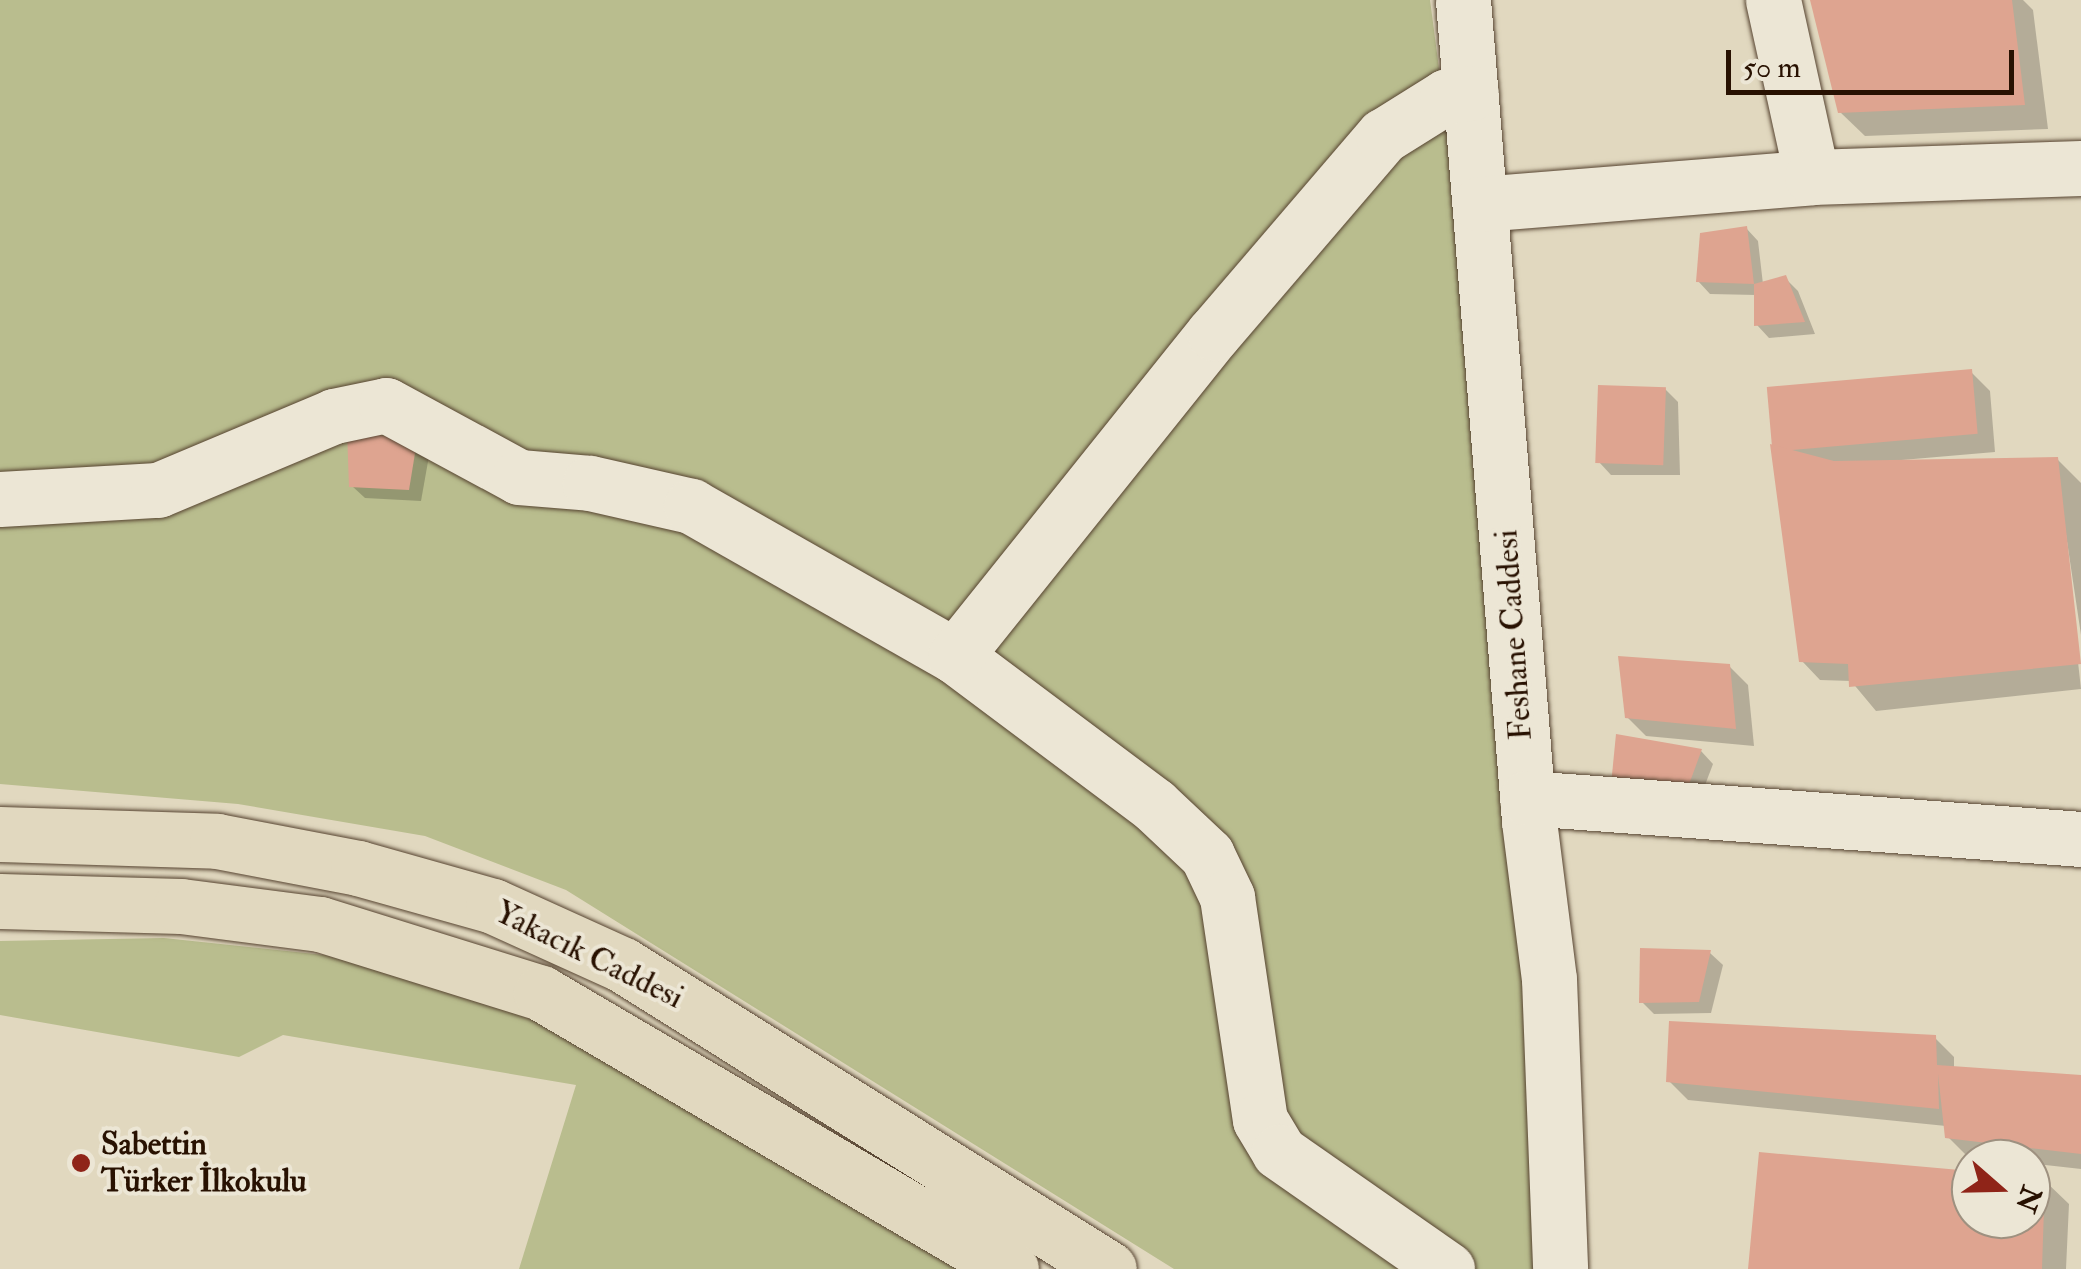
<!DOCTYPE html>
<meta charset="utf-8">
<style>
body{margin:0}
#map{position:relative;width:2081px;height:1269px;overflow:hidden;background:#e1d8bf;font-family:"IM FELL Double Pica",serif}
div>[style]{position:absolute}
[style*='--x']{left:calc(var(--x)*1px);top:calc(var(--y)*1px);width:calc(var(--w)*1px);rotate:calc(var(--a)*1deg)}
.green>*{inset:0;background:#b9bd8e}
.shadow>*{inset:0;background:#0003}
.building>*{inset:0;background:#dea490;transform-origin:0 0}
.roads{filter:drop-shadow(0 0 2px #564330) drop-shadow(0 0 2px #564330)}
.minor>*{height:55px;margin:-27.5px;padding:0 27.5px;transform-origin:27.5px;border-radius:27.5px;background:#ece6d5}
.major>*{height:55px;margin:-27.5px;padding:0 27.5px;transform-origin:27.5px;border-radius:27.5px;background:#e1d8bf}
.dots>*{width:28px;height:28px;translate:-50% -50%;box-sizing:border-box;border:5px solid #ece6d5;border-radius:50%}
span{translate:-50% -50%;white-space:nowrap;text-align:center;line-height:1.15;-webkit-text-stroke:8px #ece6d5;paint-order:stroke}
.street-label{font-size:32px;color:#281101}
.poi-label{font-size:32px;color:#281101;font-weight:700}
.left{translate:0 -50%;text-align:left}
.north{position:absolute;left:1951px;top:1139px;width:100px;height:100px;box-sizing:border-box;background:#ece6d5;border:2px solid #9e9180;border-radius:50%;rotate:110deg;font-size:28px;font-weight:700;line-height:40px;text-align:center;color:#281101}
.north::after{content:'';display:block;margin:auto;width:35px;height:45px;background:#8f2418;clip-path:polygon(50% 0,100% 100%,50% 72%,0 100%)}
.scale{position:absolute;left:1726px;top:50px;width:288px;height:45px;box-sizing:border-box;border:5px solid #281101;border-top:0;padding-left:12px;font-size:30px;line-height:35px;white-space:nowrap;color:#281101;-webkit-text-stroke:8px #ece6d5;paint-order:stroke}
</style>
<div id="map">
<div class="green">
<i style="clip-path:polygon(0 0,1430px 0,1516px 655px,1544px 1269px,1174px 1269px,566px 890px,425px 836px,238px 804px,0 784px)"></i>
<i style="clip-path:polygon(164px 938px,371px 960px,542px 1019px,962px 1269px,519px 1269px,576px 1085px,283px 1035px,239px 1057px,0 1015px,0 941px)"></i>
</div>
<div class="shadow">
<i style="clip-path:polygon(1812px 0,2023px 0,2033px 10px,2048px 129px,1865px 136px,1840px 112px)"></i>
<i style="clip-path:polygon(1746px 228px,1758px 241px,1763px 284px,1785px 278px,1798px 291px,1815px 334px,1769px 338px,1757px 325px,1756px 295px,1710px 294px,1698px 281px)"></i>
<i style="clip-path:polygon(1971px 372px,1990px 391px,1995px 452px,1867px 463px,2057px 459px,2081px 483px,2081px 635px,2058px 481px,2081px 689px,1876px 711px,1851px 681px,1820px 680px,1802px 661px,1773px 444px)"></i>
<i style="clip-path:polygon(1665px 389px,1678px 402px,1680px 475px,1611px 475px,1599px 462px)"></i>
<i style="clip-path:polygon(416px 443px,429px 456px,421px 501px,365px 498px,352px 486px)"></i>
<i style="clip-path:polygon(1729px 666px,1748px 685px,1754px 746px,1646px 736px,1627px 717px)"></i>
<i style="clip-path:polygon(1701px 751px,1713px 764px,1699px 801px,1626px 797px)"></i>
<i style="clip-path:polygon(1710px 953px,1723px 965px,1711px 1013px,1654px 1014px,1642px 1002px)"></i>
<i style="clip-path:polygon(1935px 1038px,1954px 1057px,1954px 1069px,2081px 1078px,2081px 1169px,1967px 1156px,1948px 1137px,1946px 1126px,1688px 1100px,1669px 1081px)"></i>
<i style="clip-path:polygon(1971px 1173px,1971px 1219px,2031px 1219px,2031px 1179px,2044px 1180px,2069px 1204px,2066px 1269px,1750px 1269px)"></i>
</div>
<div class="building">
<i style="clip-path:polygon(1810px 0,2012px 0,2025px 105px,1838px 113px)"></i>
<i style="clip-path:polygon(1747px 226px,1754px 284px,1696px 282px,1700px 233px)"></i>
<i style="clip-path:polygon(1786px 275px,1805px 322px,1754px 326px,1754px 284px)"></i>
<i style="left:1972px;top:369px;width:65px;height:206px;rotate:85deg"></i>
<i style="left:1598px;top:385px;width:68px;height:78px;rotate:2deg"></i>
<i style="clip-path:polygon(347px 430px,417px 441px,409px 490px,349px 487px)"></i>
<i style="clip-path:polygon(1770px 444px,1834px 461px,2058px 457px,2081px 664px,1849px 687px,1848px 664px,1799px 662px)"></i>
<i style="clip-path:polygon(1618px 656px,1730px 664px,1736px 729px,1625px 718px)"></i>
<i style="clip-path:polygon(1616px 734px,1702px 749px,1687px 790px,1611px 785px)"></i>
<i style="clip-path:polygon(1640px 948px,1711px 950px,1699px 1002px,1639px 1003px)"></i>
<i style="clip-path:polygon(1669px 1021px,1936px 1035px,1937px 1065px,2081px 1075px,2081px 1154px,1945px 1138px,1938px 1074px,1939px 1109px,1666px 1082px)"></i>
<i style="clip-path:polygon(1759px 1152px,1971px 1171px,1971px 1219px,2031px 1219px,2031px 1176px,2045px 1177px,2042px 1269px,1748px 1269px)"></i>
</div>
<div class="roads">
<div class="minor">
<i style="--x:1463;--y:0;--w:824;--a:85.4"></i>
<i style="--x:1529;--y:821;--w:159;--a:82.8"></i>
<i style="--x:1549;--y:979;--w:290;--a:87.8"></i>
<i style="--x:1773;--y:0;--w:181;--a:77.6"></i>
<i style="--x:1480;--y:204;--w:333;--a:-4.6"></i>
<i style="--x:1812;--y:177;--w:269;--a:-1.9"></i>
<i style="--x:0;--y:499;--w:158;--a:-3.3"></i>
<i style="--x:158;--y:490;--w:191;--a:-22.8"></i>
<i style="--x:334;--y:416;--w:53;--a:-11.9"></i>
<i style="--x:386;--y:405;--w:151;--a:28.4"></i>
<i style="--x:519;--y:477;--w:71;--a:4.8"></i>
<i style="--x:590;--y:483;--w:104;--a:12.8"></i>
<i style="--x:691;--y:506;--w:304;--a:29.6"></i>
<i style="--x:955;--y:656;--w:249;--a:36.8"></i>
<i style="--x:1154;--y:805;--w:73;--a:43.3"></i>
<i style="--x:1207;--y:855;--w:47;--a:64.5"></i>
<i style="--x:1227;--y:897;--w:225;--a:81.6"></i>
<i style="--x:1260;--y:1120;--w:37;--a:59"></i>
<i style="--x:1279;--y:1152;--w:205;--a:34.9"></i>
<i style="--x:955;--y:656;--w:414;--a:-51.3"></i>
<i style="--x:1214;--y:333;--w:260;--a:-49.4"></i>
<i style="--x:1383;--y:136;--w:75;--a:-32"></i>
<i style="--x:1447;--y:96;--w:24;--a:-7"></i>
<i style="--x:1527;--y:798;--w:556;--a:4.23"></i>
</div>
<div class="major">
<i style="--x:0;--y:834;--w:217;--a:1.8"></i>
<i style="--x:217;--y:841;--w:144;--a:10.8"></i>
<i style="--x:358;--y:868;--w:140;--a:15.7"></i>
<i style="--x:493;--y:906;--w:143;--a:24.4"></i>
<i style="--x:623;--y:965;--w:573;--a:32.03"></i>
<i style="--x:0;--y:901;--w:181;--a:1.6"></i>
<i style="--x:181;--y:906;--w:140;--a:7.4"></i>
<i style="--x:320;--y:924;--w:232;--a:17.3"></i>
<i style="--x:541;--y:993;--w:545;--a:30.42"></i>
</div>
</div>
<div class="dots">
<i style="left:81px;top:1163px;background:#8f2418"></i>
</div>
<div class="street-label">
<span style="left:1514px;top:635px;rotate:-94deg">Feshane Caddesi</span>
<span style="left:589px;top:955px;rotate:26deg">Yakacık Caddesi</span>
</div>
<div class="poi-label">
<span class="left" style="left:101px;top:1163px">Sabettin<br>Türker İlkokulu</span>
</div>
<div class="north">N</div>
<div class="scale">50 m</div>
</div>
